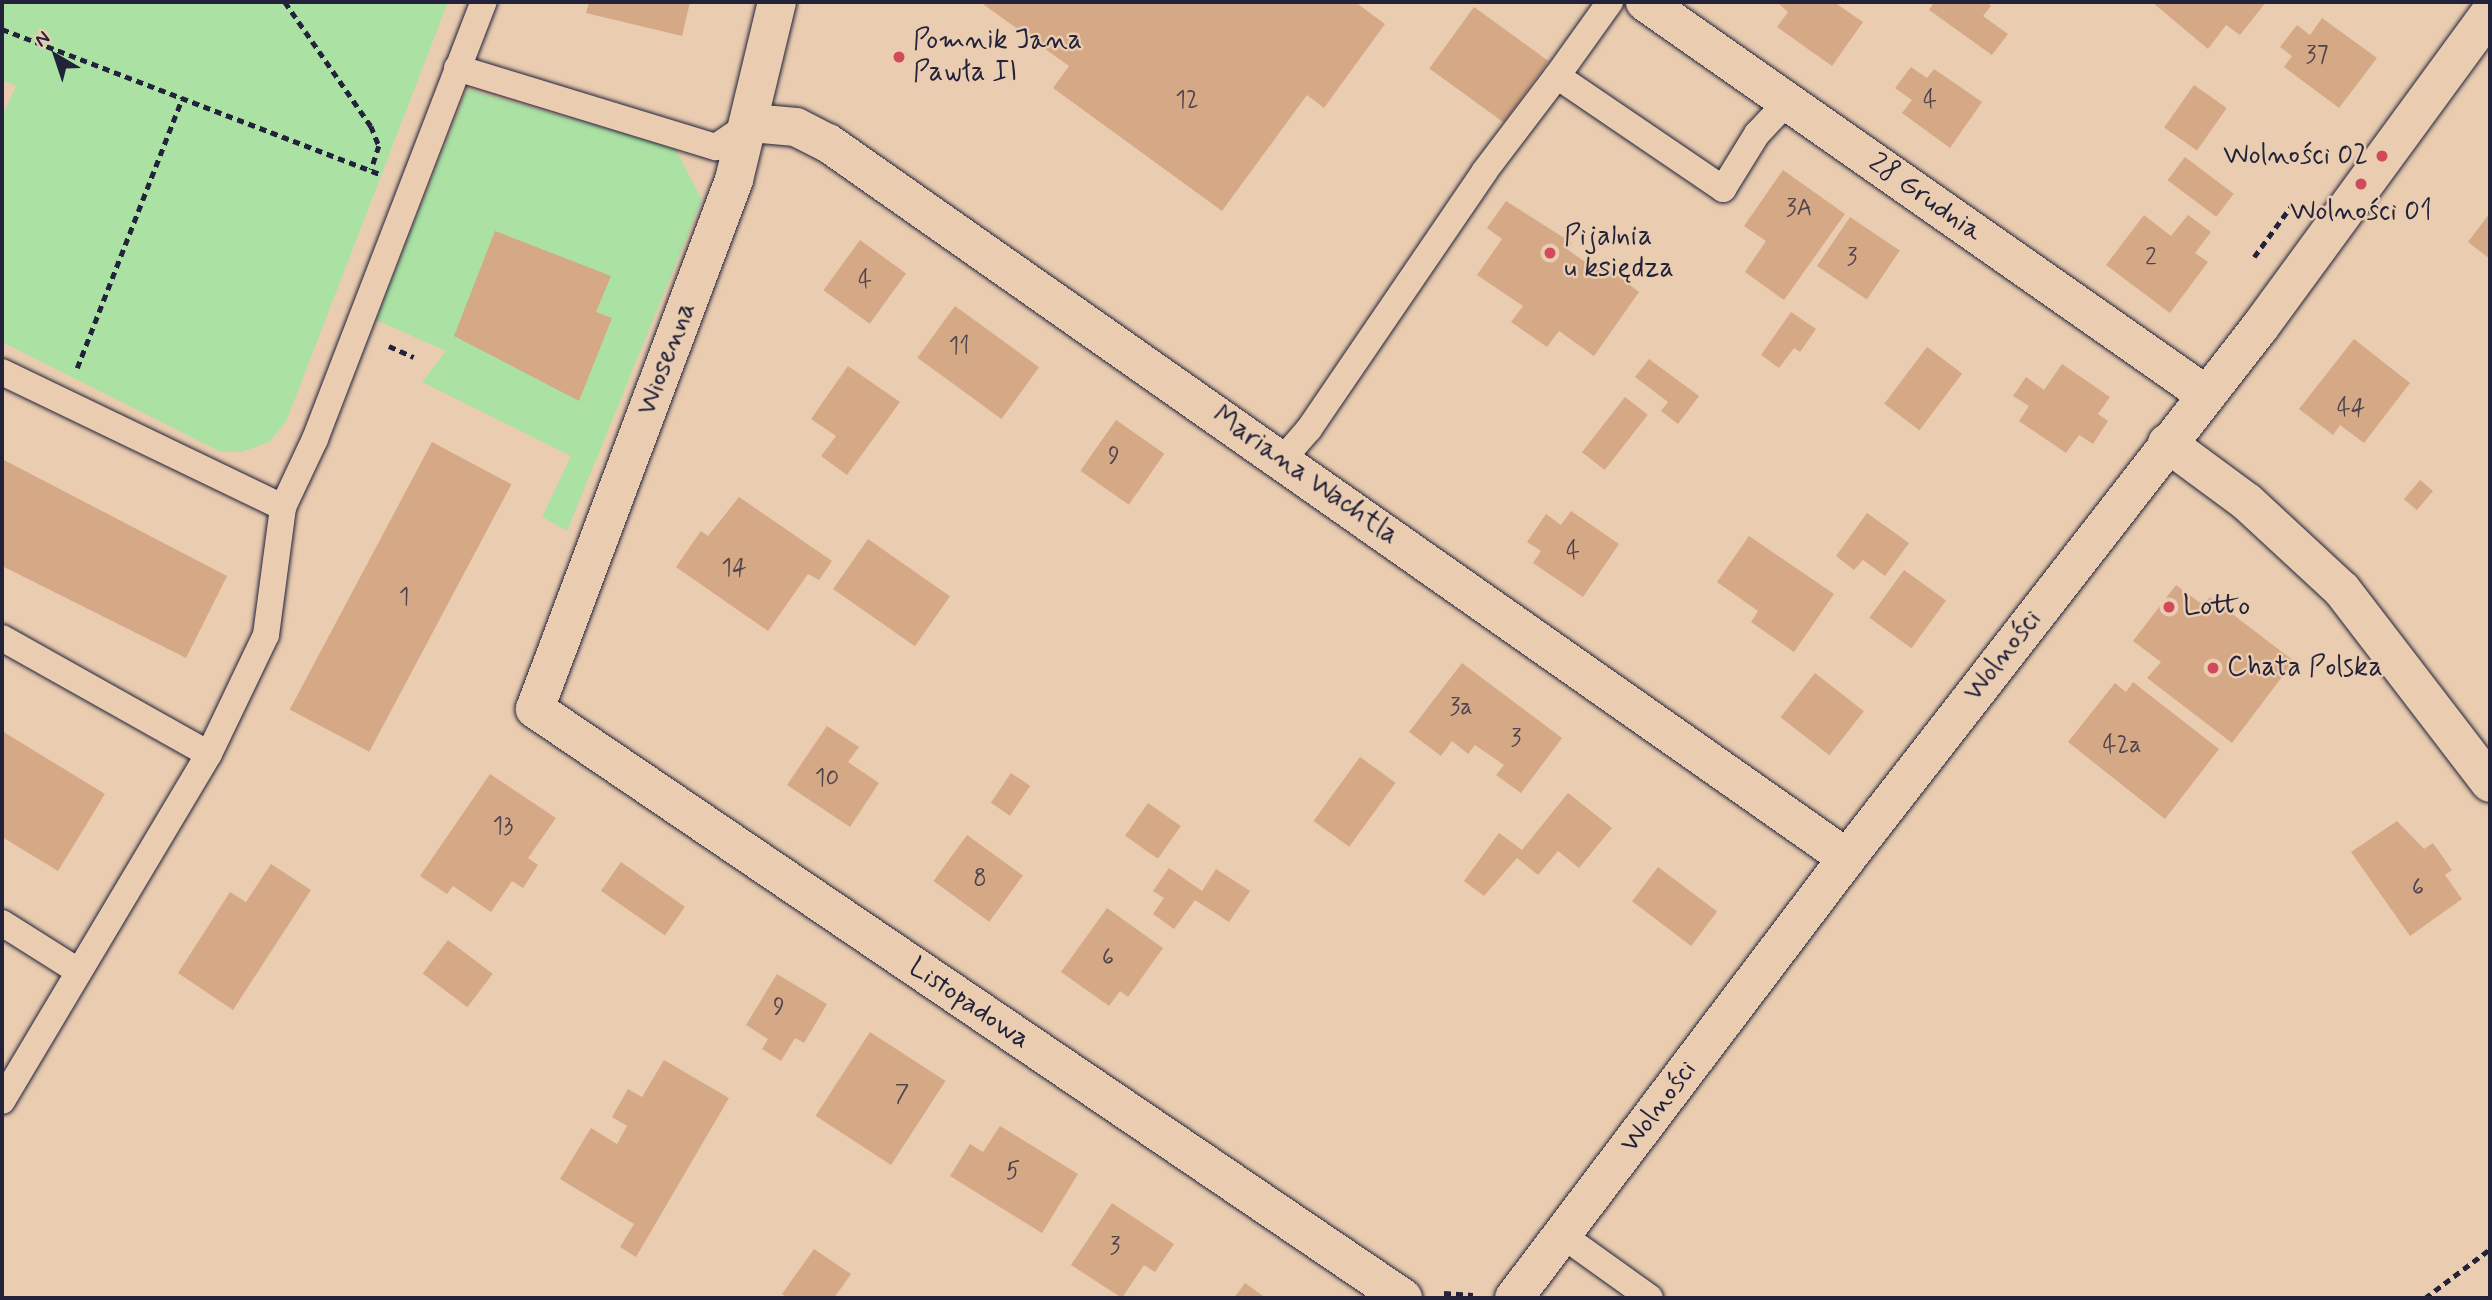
<!DOCTYPE html>
<meta charset="utf-8">
<style>
body{margin:0}
#map{position:relative;width:2492px;height:1300px;overflow:hidden;background:#eacdb0;font-family:Mynerve,sans-serif}
div>[style]{position:absolute}
[style*='--x']{left:calc(var(--x)*1px);top:calc(var(--y)*1px);width:calc(var(--w)*1px);rotate:calc(var(--a)*1deg)}
.green>*{inset:0;background:#abe1a3}
.building>*{inset:0;background:#d5a886;transform-origin:0 0}
.path>*{height:4.5px;margin-top:-2.25px;transform-origin:0;background:repeating-linear-gradient(90deg,#22223b 0 7px,transparent 0 12px)}
.roads{filter:drop-shadow(0 0 2px #22223b) drop-shadow(0 0 2px #22223b)}
.service>*{height:26px;margin:-13px;padding:0 13px;transform-origin:13px;border-radius:13px;background:#eacdb0}
.minor>*{height:38px;margin:-19px;padding:0 19px;transform-origin:19px;border-radius:19px;background:#eacdb0}
.tertiary>*{height:38px;margin:-19px;padding:0 19px;transform-origin:19px;border-radius:19px;background:#eacdb0}
.dots>*{width:19px;height:19px;translate:-50% -50%;box-sizing:border-box;border:4px solid #eacdb0;border-radius:50%}
span{translate:-50% -50%;white-space:nowrap;text-align:center;line-height:1.15;-webkit-text-stroke:5px #eacdb0;paint-order:stroke}
.number-label{font-size:24px;color:#4f444e}
.number-label span{-webkit-text-stroke-width:0}
.poi-label{font-size:28px;color:#22223b}
.left{translate:0 -50%;text-align:left}
.right{translate:-100% -50%;text-align:right}
.street-label{font-size:28px;color:#22223b}
.frame{position:absolute;inset:0;border:4px solid #22223b;pointer-events:none}
.north{position:absolute;left:21px;top:21px;width:70px;height:70px;-webkit-text-stroke:5px #eacdb0;paint-order:stroke;rotate:321deg;font-size:19px;font-weight:700;line-height:28px;text-align:center;color:#22223b}
.north::after{content:'';display:block;margin:auto;width:24px;height:32px;background:#22223b;clip-path:polygon(50% 0,100% 100%,50% 72%,0 100%)}
</style>
<div id="map">
<div class="green">
<i style="clip-path:polygon(2px 2px,448px 2px,286px 422px,269px 442px,242px 452px,221px 452px,2px 342px,2px 117px,16px 86px,2px 80px)"></i>
<i style="clip-path:polygon(467px 89px,675px 148px,702px 200px,567px 531px,542px 517px,571px 456px,422px 382px,446px 351px,376px 320px)"></i>
</div>
<div class="building">
<i style="clip-path:polygon(589px 2px,690px 2px,682px 36px,586px 13px)"></i>
<i style="clip-path:polygon(980px 2px,1355px 2px,1385px 24px,1324px 108px,1307px 95px,1222px 211px,1053px 88px,1069px 66px)"></i>
<i style="clip-path:polygon(1777px 2px,1834px 2px,1863px 22px,1832px 66px,1777px 27px,1788px 12px)"></i>
<i style="clip-path:polygon(1934px 2px,1986px 2px,1991px 6px,1983px 16px,2008px 34px,1992px 55px,1929px 10px)"></i>
<i style="clip-path:polygon(2152px 2px,2266px 2px,2240px 35px,2226px 25px,2208px 49px)"></i>
<i style="left:1474px;top:7px;width:92px;height:76px;rotate:36deg"></i>
<i style="clip-path:polygon(2322px 18px,2377px 58px,2339px 108px,2284px 67px,2292px 56px,2280px 47px,2297px 25px,2310px 35px)"></i>
<i style="clip-path:polygon(1911px 67px,1927px 78px,1934px 69px,1982px 102px,1950px 148px,1902px 113px,1912px 100px,1895px 88px)"></i>
<i style="left:2194px;top:85px;width:40px;height:52px;rotate:35deg"></i>
<i style="left:2185px;top:157px;width:61px;height:29px;rotate:37deg"></i>
<i style="clip-path:polygon(1783px 170px,1845px 214px,1784px 300px,1745px 272px,1766px 241px,1744px 226px)"></i>
<i style="clip-path:polygon(1506px 201px,1572px 243px,1567px 249px,1596px 270px,1601px 263px,1639px 292px,1594px 356px,1559px 331px,1547px 347px,1511px 322px,1523px 306px,1477px 275px,1502px 239px,1487px 228px)"></i>
<i style="clip-path:polygon(2490px 213px,2490px 259px,2468px 242px)"></i>
<i style="clip-path:polygon(2144px 215px,2171px 236px,2188px 215px,2211px 232px,2195px 253px,2208px 262px,2170px 313px,2106px 265px)"></i>
<i style="left:1850px;top:217px;width:60px;height:59px;rotate:34deg"></i>
<i style="clip-path:polygon(495px 231px,611px 276px,596px 312px,612px 318px,579px 401px,454px 336px)"></i>
<i style="left:860px;top:240px;width:57px;height:62px;rotate:36deg"></i>
<i style="left:955px;top:306px;width:104px;height:64px;rotate:36deg"></i>
<i style="clip-path:polygon(1791px 312px,1816px 329px,1800px 352px,1794px 348px,1779px 368px,1761px 355px)"></i>
<i style="clip-path:polygon(2354px 339px,2410px 383px,2364px 443px,2340px 425px,2333px 435px,2299px 409px)"></i>
<i style="left:1927px;top:347px;width:44px;height:71px;rotate:37deg"></i>
<i style="clip-path:polygon(1649px 359px,1699px 396px,1678px 424px,1661px 411px,1668px 402px,1635px 377px)"></i>
<i style="clip-path:polygon(2062px 364px,2110px 397px,2098px 414px,2108px 421px,2093px 444px,2079px 435px,2066px 453px,2019px 421px,2029px 406px,2013px 396px,2026px 377px,2044px 390px)"></i>
<i style="clip-path:polygon(848px 366px,900px 402px,847px 475px,821px 456px,836px 436px,811px 419px)"></i>
<i style="left:1625px;top:397px;width:29px;height:70px;rotate:38deg"></i>
<i style="left:1116px;top:420px;width:59px;height:62px;rotate:35deg"></i>
<i style="left:432px;top:442px;width:90px;height:303px;rotate:28deg"></i>
<i style="clip-path:polygon(2px 459px,227px 576px,186px 658px,2px 566px)"></i>
<i style="left:2420px;top:480px;width:17px;height:25px;rotate:40deg"></i>
<i style="clip-path:polygon(739px 497px,832px 561px,819px 580px,808px 574px,768px 631px,676px 567px,701px 531px,708px 536px)"></i>
<i style="clip-path:polygon(1571px 511px,1619px 544px,1583px 597px,1533px 563px,1541px 551px,1527px 542px,1546px 514px,1561px 525px)"></i>
<i style="clip-path:polygon(1867px 513px,1909px 543px,1885px 576px,1863px 560px,1854px 570px,1836px 556px)"></i>
<i style="clip-path:polygon(1749px 536px,1834px 594px,1794px 652px,1751px 622px,1758px 611px,1717px 582px)"></i>
<i style="left:868px;top:539px;width:100px;height:61px;rotate:35deg"></i>
<i style="left:1904px;top:570px;width:52px;height:59px;rotate:36deg"></i>
<i style="clip-path:polygon(2176px 585px,2203px 605px,2210px 597px,2294px 661px,2232px 743px,2147px 678px,2161px 662px,2133px 641px)"></i>
<i style="clip-path:polygon(1462px 663px,1562px 738px,1521px 793px,1496px 775px,1504px 765px,1475px 745px,1468px 754px,1452px 741px,1441px 756px,1409px 732px)"></i>
<i style="left:1815px;top:673px;width:62px;height:56px;rotate:38deg"></i>
<i style="clip-path:polygon(2133px 682px,2219px 749px,2165px 819px,2068px 742px,2115px 683px,2126px 692px)"></i>
<i style="clip-path:polygon(827px 726px,859px 747px,848px 762px,879px 783px,850px 827px,787px 785px)"></i>
<i style="clip-path:polygon(2px 731px,105px 794px,58px 871px,2px 837px)"></i>
<i style="left:1360px;top:757px;width:44px;height:79px;rotate:36deg"></i>
<i style="left:1011px;top:773px;width:23px;height:36px;rotate:34deg"></i>
<i style="clip-path:polygon(490px 774px,556px 818px,528px 858px,538px 865px,523px 888px,512px 881px,491px 912px,453px 886px,447px 894px,420px 876px)"></i>
<i style="clip-path:polygon(1568px 793px,1612px 828px,1579px 868px,1558px 851px,1538px 875px,1517px 858px,1484px 896px,1464px 881px,1499px 833px,1522px 850px)"></i>
<i style="left:1148px;top:803px;width:40px;height:40px;rotate:35deg"></i>
<i style="clip-path:polygon(2397px 821px,2424px 849px,2433px 843px,2452px 870px,2445px 875px,2462px 899px,2410px 936px,2351px 852px)"></i>
<i style="left:967px;top:835px;width:69px;height:57px;rotate:36deg"></i>
<i style="left:621px;top:862px;width:78px;height:35px;rotate:35deg"></i>
<i style="clip-path:polygon(271px 864px,311px 890px,233px 1010px,178px 973px,230px 892px,246px 902px)"></i>
<i style="left:1658px;top:867px;width:74px;height:43px;rotate:37deg"></i>
<i style="clip-path:polygon(1169px 868px,1202px 891px,1216px 869px,1250px 891px,1229px 922px,1195px 900px,1174px 929px,1153px 914px,1164px 898px,1153px 891px)"></i>
<i style="clip-path:polygon(1107px 908px,1163px 948px,1128px 997px,1120px 991px,1109px 1006px,1061px 972px)"></i>
<i style="left:448px;top:940px;width:56px;height:42px;rotate:37deg"></i>
<i style="clip-path:polygon(777px 974px,827px 1004px,804px 1043px,795px 1038px,781px 1061px,762px 1049px,768px 1039px,746px 1025px)"></i>
<i style="left:870px;top:1032px;width:90px;height:100px;rotate:33deg"></i>
<i style="clip-path:polygon(664px 1060px,729px 1098px,636px 1257px,620px 1247px,634px 1224px,560px 1179px,591px 1128px,617px 1144px,627px 1126px,612px 1117px,628px 1089px,642px 1097px)"></i>
<i style="clip-path:polygon(1000px 1126px,1078px 1174px,1042px 1233px,950px 1176px,970px 1144px,983px 1152px)"></i>
<i style="clip-path:polygon(1112px 1203px,1174px 1244px,1155px 1272px,1144px 1265px,1122px 1298px,1071px 1265px)"></i>
<i style="clip-path:polygon(814px 1249px,851px 1274px,834px 1298px,788px 1298px,782px 1294px)"></i>
<i style="clip-path:polygon(1245px 1283px,1266px 1298px,1234px 1298px)"></i>
</div>
<div class="path">
<i style="--x:285;--y:2;--w:151;--a:55.3"></i>
<i style="--x:371;--y:126;--w:22;--a:68"></i>
<i style="--x:379;--y:146;--w:25;--a:108"></i>
<i style="--x:2;--y:29;--w:405;--a:21"></i>
<i style="--x:2254;--y:257;--w:68;--a:-54"></i>
<i style="--x:389;--y:346;--w:27;--a:24"></i>
<i style="--x:77;--y:368;--w:290;--a:-68.7"></i>
<i style="--x:1444;--y:1293;--w:29;--a:4"></i>
<i style="--x:2425;--y:1298;--w:81;--a:-37"></i>
</div>
<div class="roads">
<div class="service">
<i style="--x:457;--y:68;--w:271;--a:17"></i>
<i style="--x:716;--y:147;--w:42;--a:-34.4"></i>
<i style="--x:1557;--y:76;--w:91;--a:-54.4"></i>
<i style="--x:2;--y:372;--w:312;--a:25.7"></i>
<i style="--x:1282;--y:460;--w:41;--a:-48.9"></i>
<i style="--x:1309;--y:429;--w:311;--a:-55.7"></i>
<i style="--x:1484;--y:172;--w:121;--a:-52.8"></i>
<i style="--x:1557;--y:76;--w:201;--a:34.2"></i>
<i style="--x:1723;--y:189;--w:65;--a:-58.3"></i>
<i style="--x:1757;--y:134;--w:44;--a:-46.8"></i>
<i style="--x:2;--y:638;--w:237;--a:29.3"></i>
<i style="--x:2;--y:923;--w:90;--a:32.3"></i>
<i style="--x:2;--y:1101;--w:404;--a:-59.2"></i>
<i style="--x:209;--y:754;--w:132;--a:-64.4"></i>
<i style="--x:266;--y:635;--w:129;--a:-82.4"></i>
<i style="--x:283;--y:507;--w:75;--a:-64.8"></i>
<i style="--x:315;--y:439;--w:469;--a:-68.9"></i>
<i style="--x:1562;--y:1235;--w:108;--a:35.6"></i>
</div>
<div class="minor">
<i style="--x:777;--y:2;--w:183;--a:103.6"></i>
<i style="--x:734;--y:180;--w:565;--a:110.62"></i>
<i style="--x:535;--y:709;--w:1049;--a:34.16"></i>
<i style="--x:1645;--y:2;--w:684;--a:34.99"></i>
<i style="--x:751;--y:123;--w:45;--a:5.1"></i>
<i style="--x:796;--y:127;--w:36;--a:27"></i>
<i style="--x:828;--y:143;--w:1245;--a:35.06"></i>
<i style="--x:2167;--y:443;--w:99;--a:36.4"></i>
<i style="--x:2247;--y:502;--w:129;--a:42.8"></i>
<i style="--x:2342;--y:590;--w:243;--a:52.5"></i>
</div>
<div class="tertiary">
<i style="--x:1514;--y:1298;--w:552;--a:-52.88"></i>
<i style="--x:1847;--y:858;--w:673;--a:-52.13"></i>
<i style="--x:2260;--y:327;--w:389;--a:-53.8"></i>
</div>
</div>
<div class="dots">
<i style="left:899px;top:57px;background:#d1495b"></i>
<i style="left:2382px;top:156px;background:#d1495b"></i>
<i style="left:2361px;top:184px;background:#d1495b"></i>
<i style="left:1550px;top:253px;background:#d1495b"></i>
<i style="left:2169px;top:607px;background:#d1495b"></i>
<i style="left:2213px;top:668px;background:#d1495b"></i>
</div>
<div class="number-label">
<span style="left:2317px;top:56px">37</span>
<span style="left:1187px;top:101px">12</span>
<span style="left:1930px;top:101px">4</span>
<span style="left:1799px;top:209px">3A</span>
<span style="left:1852px;top:258px">3</span>
<span style="left:2151px;top:258px">2</span>
<span style="left:865px;top:281px">4</span>
<span style="left:959px;top:347px">11</span>
<span style="left:2351px;top:409px">44</span>
<span style="left:1114px;top:457px">9</span>
<span style="left:1573px;top:552px">4</span>
<span style="left:734px;top:569px">14</span>
<span style="left:404px;top:598px">1</span>
<span style="left:1461px;top:708px">3a</span>
<span style="left:1516px;top:739px">3</span>
<span style="left:2122px;top:746px">42a</span>
<span style="left:827px;top:779px">10</span>
<span style="left:503px;top:827px">13</span>
<span style="left:980px;top:879px">8</span>
<span style="left:2418px;top:888px">6</span>
<span style="left:1108px;top:958px">6</span>
<span style="left:779px;top:1008px">9</span>
<span style="left:902px;top:1095px">7</span>
<span style="left:1013px;top:1172px">5</span>
<span style="left:1115px;top:1247px">3</span>
</div>
<div class="poi-label">
<span class="left" style="left:913px;top:57px">Pomnik Jana<br>Pawła II</span>
<span class="right" style="left:2368px;top:156px">Wolności 02</span>
<span style="left:2361px;top:212px">Wolności 01</span>
<span class="left" style="left:1564px;top:253px">Pijalnia<br>u księdza</span>
<span class="left" style="left:2183px;top:607px">Lotto</span>
<span class="left" style="left:2227px;top:668px">Chata Polska</span>
</div>
<div class="street-label">
<span style="left:1925px;top:198px;rotate:35deg">28 Grudnia</span>
<span style="left:667px;top:359px;rotate:-69deg">Wiosenna</span>
<span style="left:1305px;top:476px;rotate:35deg">Mariana Wachtla</span>
<span style="left:2003px;top:656px;rotate:-52deg">Wolności</span>
<span style="left:969px;top:1004px;rotate:34deg">Listopadowa</span>
<span style="left:1659px;top:1107px;rotate:-53deg">Wolności</span>
</div>
<div class="frame"></div>
<div class="north">N</div>
</div>
